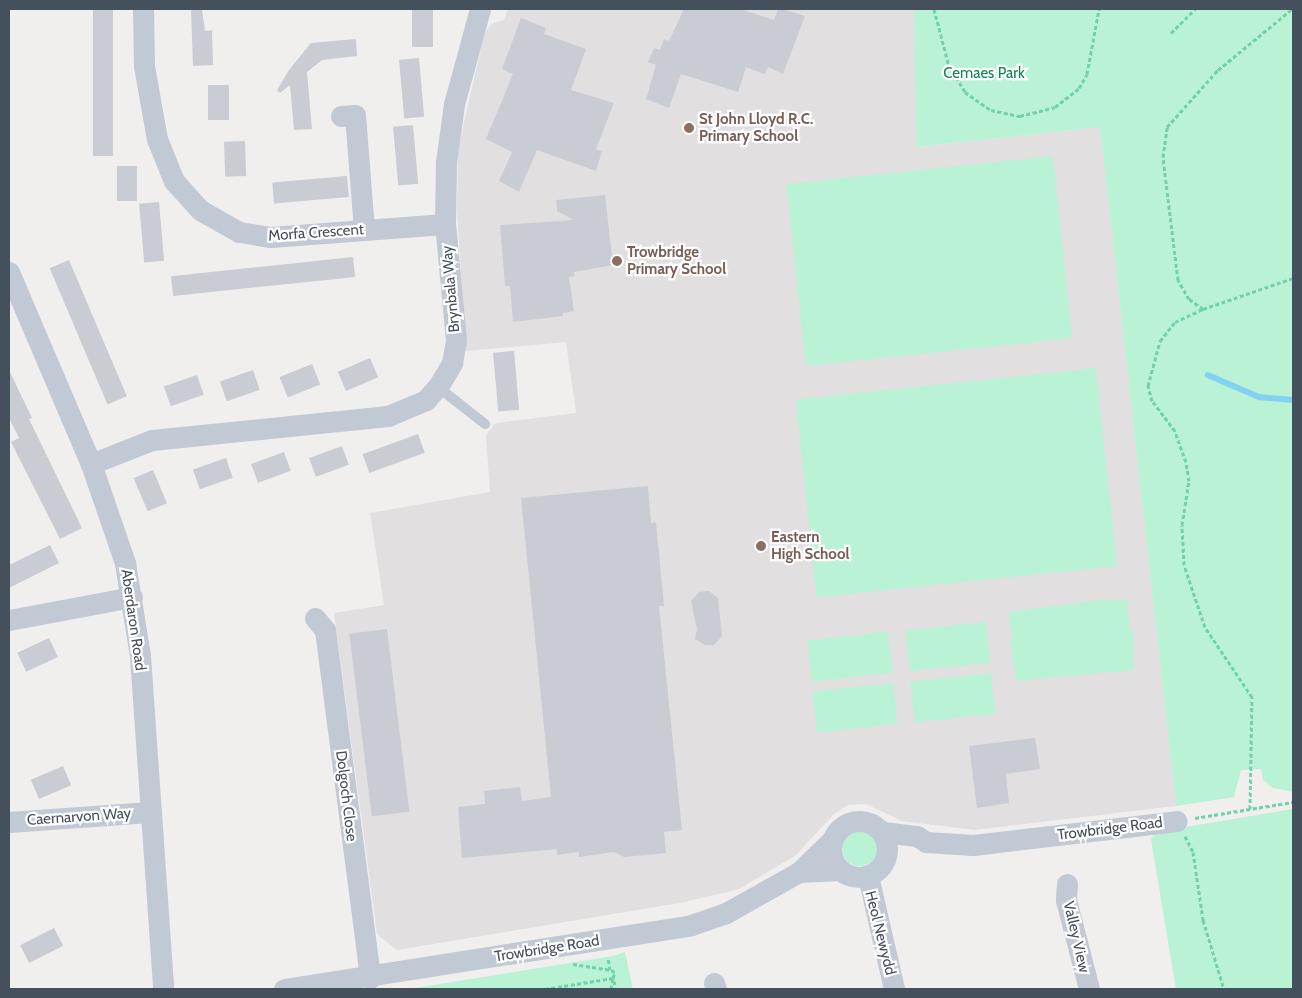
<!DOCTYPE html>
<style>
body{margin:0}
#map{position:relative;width:1302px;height:998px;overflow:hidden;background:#f1eeee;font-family:Cabin,sans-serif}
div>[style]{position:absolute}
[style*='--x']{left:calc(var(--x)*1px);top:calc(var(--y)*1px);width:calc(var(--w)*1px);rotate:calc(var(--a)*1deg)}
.education>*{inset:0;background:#e2dfe0}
.green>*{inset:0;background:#b9f2d4;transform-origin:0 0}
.round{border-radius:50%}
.stream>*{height:5.5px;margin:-2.75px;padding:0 2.75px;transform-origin:2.75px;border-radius:2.75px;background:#84d2f1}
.building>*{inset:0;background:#caccd4;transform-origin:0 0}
.path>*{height:3px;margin-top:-1.5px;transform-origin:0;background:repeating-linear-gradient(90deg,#6fd2a9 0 4px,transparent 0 6.5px)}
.service>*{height:10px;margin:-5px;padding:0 5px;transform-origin:5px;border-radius:5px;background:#c1c9d4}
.minor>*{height:21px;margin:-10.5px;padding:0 10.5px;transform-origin:10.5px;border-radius:10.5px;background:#c1c9d4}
.minor>.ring{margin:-10.5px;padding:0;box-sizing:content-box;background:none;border:21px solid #c1c9d4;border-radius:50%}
.dots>*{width:14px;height:14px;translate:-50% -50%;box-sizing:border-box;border:2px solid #fff;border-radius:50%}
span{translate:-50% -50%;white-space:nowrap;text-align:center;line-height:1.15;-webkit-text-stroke:4.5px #fff;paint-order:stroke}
.park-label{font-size:15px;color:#118353}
.education-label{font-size:15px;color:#785e54;font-weight:700}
.left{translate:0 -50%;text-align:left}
.street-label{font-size:15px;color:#45505d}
.frame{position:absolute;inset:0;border:10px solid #45505d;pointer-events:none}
</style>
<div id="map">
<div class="education">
<i style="clip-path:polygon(508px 9px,914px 9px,917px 147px,1100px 127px,1176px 806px,975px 830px,902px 821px,866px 804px,848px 805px,834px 814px,795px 856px,739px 889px,685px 902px,397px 950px,377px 934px,334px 613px,384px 605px,370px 513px,490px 492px,486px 435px,496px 423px,576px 413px,566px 342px,466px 351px,457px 211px,458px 149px,484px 35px,491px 24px,504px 20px)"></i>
</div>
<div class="green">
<i style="clip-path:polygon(914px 9px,1293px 9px,1293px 792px,1273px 788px,1263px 780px,1261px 769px,1241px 770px,1234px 797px,1176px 806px,1100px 127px,916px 147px)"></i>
<i style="left:1053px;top:156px;width:183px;height:268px;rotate:84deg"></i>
<i style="left:1096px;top:368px;width:199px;height:302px;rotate:84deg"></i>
<i style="clip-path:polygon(1098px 600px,1127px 600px,1130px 630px,1133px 630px,1134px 670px,1016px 681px,1010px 641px,1012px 641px,1009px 612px)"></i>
<i style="left:986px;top:622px;width:41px;height:81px;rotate:84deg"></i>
<i style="left:888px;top:632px;width:41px;height:81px;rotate:84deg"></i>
<i style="left:991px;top:673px;width:41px;height:81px;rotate:84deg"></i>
<i style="left:893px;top:683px;width:41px;height:81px;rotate:84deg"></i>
<i style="clip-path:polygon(1293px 809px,1293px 989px,1176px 989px,1151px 839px,1156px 832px)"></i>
<i class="round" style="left:842px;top:830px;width:36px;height:36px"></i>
<i style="clip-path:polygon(625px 952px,633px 989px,409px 989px,613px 956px)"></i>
</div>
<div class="stream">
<i style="--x:1208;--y:375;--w:56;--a:23.3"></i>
<i style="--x:1259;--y:397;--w:34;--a:5"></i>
</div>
<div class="building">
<i style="clip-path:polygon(191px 9px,202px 9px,205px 31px,212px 30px,213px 65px,193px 66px)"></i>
<i style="left:412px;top:9px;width:21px;height:38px"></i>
<i style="clip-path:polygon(684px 9px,741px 9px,774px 20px,778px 9px,783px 9px,805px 16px,783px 74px,768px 67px,765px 74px,746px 67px,738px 92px,681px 74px,669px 108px,646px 99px,656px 65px,648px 62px,654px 48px,660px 50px,664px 39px,669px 41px)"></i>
<i style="left:93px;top:10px;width:20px;height:146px"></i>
<i style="clip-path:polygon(521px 18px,546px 28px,544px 34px,586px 49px,571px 90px,614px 103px,596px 149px,602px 151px,596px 171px,537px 150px,519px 192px,499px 181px,512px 152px,486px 139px,513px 74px,502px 69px)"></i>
<i style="clip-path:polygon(356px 39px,357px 56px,322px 60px,307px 72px,312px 129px,294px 130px,290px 85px,280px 93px,277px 90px,289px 70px,311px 43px)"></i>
<i style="left:419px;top:58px;width:59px;height:20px;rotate:85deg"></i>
<i style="left:208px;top:85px;width:21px;height:35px"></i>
<i style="left:413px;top:125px;width:59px;height:20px;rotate:85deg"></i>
<i style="left:245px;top:141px;width:35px;height:21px;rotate:88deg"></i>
<i style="left:117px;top:166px;width:20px;height:35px"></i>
<i style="left:347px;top:176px;width:21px;height:75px;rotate:85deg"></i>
<i style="clip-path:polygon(605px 195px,613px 265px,574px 272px,575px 276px,569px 277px,574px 311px,563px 313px,563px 316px,513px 322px,510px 286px,505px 286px,500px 225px,574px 220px,557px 211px,556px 200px)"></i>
<i style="left:159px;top:202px;width:59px;height:20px;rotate:85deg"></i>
<i style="left:353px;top:257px;width:20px;height:183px;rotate:84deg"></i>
<i style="left:69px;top:260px;width:148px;height:21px;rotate:67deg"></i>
<i style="left:514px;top:351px;width:59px;height:21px;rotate:85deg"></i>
<i style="left:370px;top:358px;width:21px;height:35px;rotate:67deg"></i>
<i style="left:312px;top:364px;width:22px;height:35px;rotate:68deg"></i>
<i style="clip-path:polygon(9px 370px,32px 418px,29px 419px,82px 528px,60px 539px,11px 442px,19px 438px,9px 418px)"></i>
<i style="left:253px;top:370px;width:21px;height:35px;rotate:71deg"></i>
<i style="left:197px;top:375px;width:21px;height:35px;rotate:71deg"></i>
<i style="left:418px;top:434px;width:20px;height:59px;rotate:70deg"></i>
<i style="left:342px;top:446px;width:20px;height:35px;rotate:70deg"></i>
<i style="left:284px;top:452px;width:20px;height:35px;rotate:70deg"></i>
<i style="left:226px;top:458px;width:21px;height:35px;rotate:71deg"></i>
<i style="left:153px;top:470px;width:36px;height:21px;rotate:67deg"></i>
<i style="clip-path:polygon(648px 486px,651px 523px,656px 522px,664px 606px,659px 606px,682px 830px,664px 832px,666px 853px,624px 857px,614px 852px,579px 857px,579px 852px,557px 855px,557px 849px,462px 858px,458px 807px,485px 804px,484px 791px,520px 787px,522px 801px,551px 797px,521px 498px)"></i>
<i style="clip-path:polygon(50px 545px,59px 563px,9px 588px,9px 565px)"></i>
<i style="clip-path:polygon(709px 591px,718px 598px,722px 636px,714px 645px,705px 645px,695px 639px,697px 629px,691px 601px,699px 592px)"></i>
<i style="left:387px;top:629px;width:184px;height:38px;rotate:83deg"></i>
<i style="left:49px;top:638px;width:21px;height:35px;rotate:65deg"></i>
<i style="clip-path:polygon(1035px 738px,1040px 769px,1006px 774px,1009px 803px,977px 808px,969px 746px)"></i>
<i style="left:63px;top:766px;width:21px;height:35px;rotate:67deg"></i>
<i style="left:54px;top:928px;width:20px;height:38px;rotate:63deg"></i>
</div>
<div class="path">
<i style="--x:934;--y:9;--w:59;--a:75.3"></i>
<i style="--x:949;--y:66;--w:31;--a:58"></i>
<i style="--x:965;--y:92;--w:32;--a:35"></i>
<i style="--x:991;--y:110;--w:30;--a:12"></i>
<i style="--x:1020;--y:116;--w:36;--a:-14"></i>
<i style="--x:1055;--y:107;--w:31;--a:-38"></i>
<i style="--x:1079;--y:88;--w:16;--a:-60"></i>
<i style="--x:1087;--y:74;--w:66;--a:-79.5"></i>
<i style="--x:1171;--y:33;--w:34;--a:-45"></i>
<i style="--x:1203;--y:309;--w:17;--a:-144"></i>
<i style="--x:1189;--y:299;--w:22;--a:-120"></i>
<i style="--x:1178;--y:280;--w:124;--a:-97"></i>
<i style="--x:1163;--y:157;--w:30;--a:-82"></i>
<i style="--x:1167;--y:127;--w:76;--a:-48.2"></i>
<i style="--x:1218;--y:70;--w:96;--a:-39.5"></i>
<i style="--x:1250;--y:809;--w:112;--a:-89"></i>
<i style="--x:1252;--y:697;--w:84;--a:-123.9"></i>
<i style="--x:1205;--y:627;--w:65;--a:-108.7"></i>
<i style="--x:1184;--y:565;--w:40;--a:-92.9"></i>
<i style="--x:1182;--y:525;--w:45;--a:-81"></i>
<i style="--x:1189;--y:481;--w:19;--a:-99"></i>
<i style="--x:1186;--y:462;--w:33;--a:-110"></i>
<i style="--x:1175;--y:431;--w:38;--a:-127"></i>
<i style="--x:1152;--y:401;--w:16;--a:-105"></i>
<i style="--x:1148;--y:386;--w:47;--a:-75.1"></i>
<i style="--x:1160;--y:341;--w:24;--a:-52"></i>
<i style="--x:1175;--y:322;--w:31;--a:-25"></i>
<i style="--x:1203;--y:309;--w:95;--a:-19"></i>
<i style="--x:1195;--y:818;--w:99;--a:-9.3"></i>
<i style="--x:1185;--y:836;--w:18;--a:63"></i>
<i style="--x:1193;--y:852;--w:69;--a:81.6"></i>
<i style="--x:1203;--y:920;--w:72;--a:73.1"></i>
<i style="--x:573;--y:964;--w:37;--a:9"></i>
<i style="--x:614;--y:981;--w:8;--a:76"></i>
<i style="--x:545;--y:989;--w:69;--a:-9.2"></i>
<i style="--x:613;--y:978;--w:6;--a:-72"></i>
<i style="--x:615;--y:972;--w:5;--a:-158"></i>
<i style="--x:610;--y:970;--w:12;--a:-99"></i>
<i style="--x:611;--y:989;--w:11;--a:-80"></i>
</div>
<div class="service">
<i style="--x:438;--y:387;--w:60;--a:38.2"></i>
</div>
<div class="minor">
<i style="--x:143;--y:9;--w:57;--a:89"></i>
<i style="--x:144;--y:66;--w:74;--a:79.9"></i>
<i style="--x:157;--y:139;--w:45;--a:68"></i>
<i style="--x:174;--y:181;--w:39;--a:48"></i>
<i style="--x:200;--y:210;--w:45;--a:29.4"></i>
<i style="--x:239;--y:232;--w:32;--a:9"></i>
<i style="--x:271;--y:237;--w:174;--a:-4.3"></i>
<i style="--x:341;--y:116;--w:14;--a:-4"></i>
<i style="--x:355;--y:115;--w:115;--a:85.5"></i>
<i style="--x:9;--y:272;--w:209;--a:66.9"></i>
<i style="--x:91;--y:464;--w:105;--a:71"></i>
<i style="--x:125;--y:563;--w:94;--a:80.8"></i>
<i style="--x:140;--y:656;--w:334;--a:86"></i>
<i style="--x:91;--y:464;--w:66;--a:-21.5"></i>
<i style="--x:152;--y:440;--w:237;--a:-5.8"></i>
<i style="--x:388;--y:416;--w:41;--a:-22.8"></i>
<i style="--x:426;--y:400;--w:20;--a:-49"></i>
<i style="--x:439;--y:385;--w:26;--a:-59"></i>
<i style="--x:452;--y:363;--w:23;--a:-80"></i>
<i style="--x:456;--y:340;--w:117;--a:-95.4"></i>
<i style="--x:445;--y:224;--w:62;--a:-89.1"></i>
<i style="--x:446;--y:162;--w:59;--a:-82.1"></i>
<i style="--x:454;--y:104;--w:98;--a:-74.7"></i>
<i style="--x:315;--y:618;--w:16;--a:50"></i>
<i style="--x:325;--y:630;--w:351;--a:82.6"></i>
<i style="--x:9;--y:620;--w:125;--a:-10.6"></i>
<i class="ring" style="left:831px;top:821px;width:35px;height:35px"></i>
<i style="--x:9;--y:822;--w:141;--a:-4.1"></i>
<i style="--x:883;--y:832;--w:34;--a:7"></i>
<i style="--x:917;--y:836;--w:11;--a:34"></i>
<i style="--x:926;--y:842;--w:47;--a:3.7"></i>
<i style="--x:973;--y:845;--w:205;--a:-6.7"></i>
<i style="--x:799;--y:872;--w:46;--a:-44.1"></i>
<i style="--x:868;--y:876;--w:116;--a:77"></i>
<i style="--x:1067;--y:884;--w:16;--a:94"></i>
<i style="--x:1066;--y:900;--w:92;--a:75.5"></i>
<i style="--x:714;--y:983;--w:6;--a:72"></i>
<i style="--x:284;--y:989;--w:412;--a:-8.9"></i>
<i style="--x:691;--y:925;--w:37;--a:-19"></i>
<i style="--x:726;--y:913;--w:84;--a:-29.3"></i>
<i style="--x:799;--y:872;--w:42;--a:-2.7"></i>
</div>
<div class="dots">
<i style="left:689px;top:128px;background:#8d6e63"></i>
<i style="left:617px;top:261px;background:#8d6e63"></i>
<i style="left:761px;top:546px;background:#8d6e63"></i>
</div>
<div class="park-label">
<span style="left:984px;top:74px">Cemaes Park</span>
</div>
<div class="education-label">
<span class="left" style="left:699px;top:128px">St John Lloyd R.C.<br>Primary School</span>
<span class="left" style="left:627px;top:261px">Trowbridge<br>Primary School</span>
<span class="left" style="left:771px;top:546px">Eastern<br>High School</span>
</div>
<div class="street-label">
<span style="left:316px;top:233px;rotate:-4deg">Morfa Crescent</span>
<span style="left:451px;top:289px;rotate:-95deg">Brynbala Way</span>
<span style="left:133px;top:620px;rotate:82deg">Aberdaron Road</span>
<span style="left:346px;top:796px;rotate:83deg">Dolgoch Close</span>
<span style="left:79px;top:817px;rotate:-4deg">Caernarvon Way</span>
<span style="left:1110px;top:829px;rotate:-7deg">Trowbridge Road</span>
<span style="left:880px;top:933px;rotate:76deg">Heol Newydd</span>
<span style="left:1076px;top:937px;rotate:77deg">Valley View</span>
<span style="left:547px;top:949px;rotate:-9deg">Trowbridge Road</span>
</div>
<div class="frame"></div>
</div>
